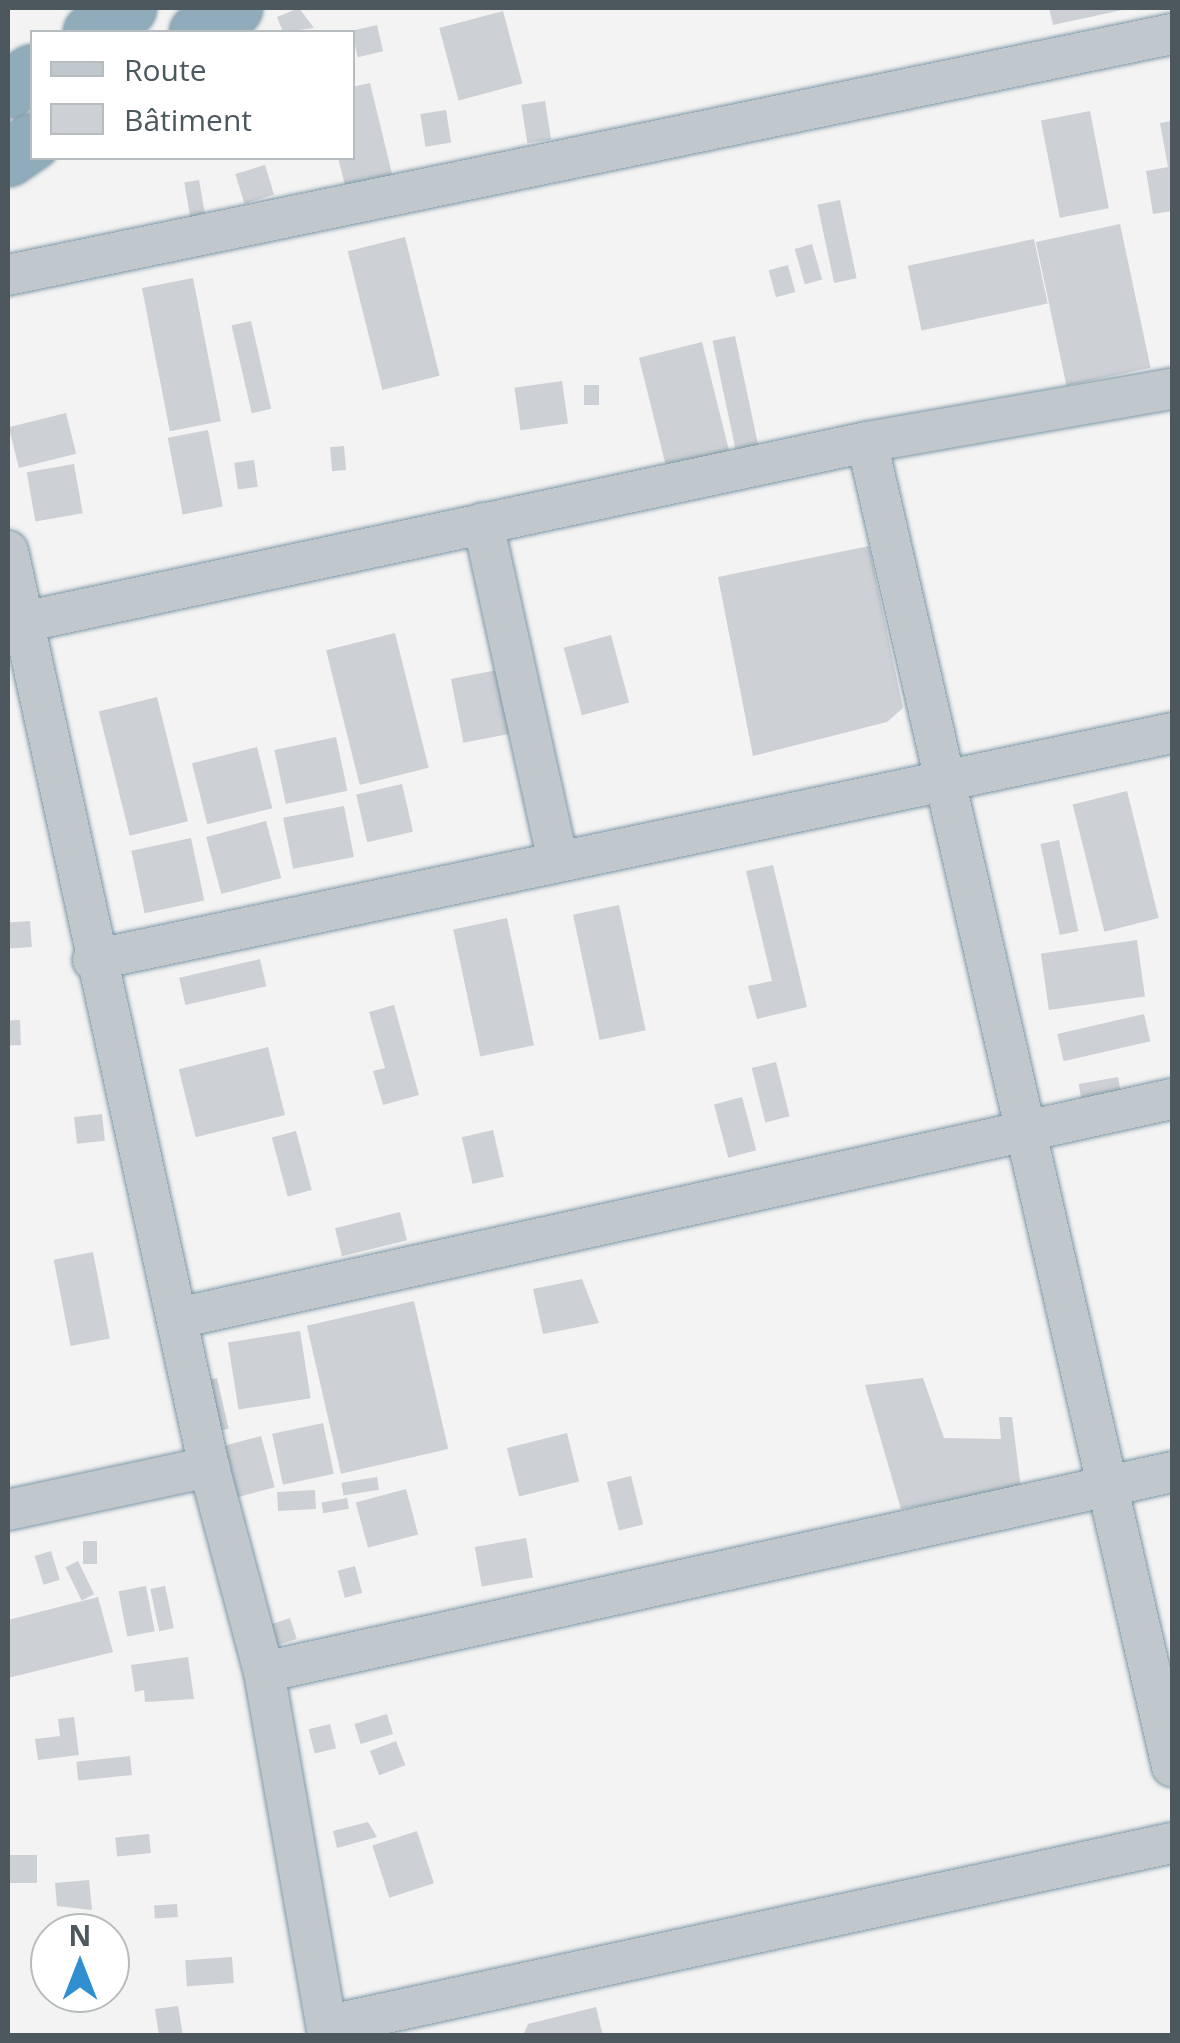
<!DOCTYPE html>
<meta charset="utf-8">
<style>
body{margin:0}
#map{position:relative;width:1180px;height:2043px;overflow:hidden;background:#f4f3f3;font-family:"Open Sans",sans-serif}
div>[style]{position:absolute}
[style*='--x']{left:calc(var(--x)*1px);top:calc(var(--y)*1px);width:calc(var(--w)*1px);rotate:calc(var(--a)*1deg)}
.building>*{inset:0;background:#cdd0d4;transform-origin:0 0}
.roads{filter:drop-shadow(0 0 2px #7b97a6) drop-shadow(0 0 2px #7b97a6)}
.minor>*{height:40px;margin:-20px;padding:0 20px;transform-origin:20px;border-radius:20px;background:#c0c8cd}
.highway>*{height:55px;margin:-27.5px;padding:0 27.5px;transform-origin:27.5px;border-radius:27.5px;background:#90abba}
span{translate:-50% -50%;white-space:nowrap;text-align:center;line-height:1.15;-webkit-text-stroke:8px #fff;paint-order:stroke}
.frame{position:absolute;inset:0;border:10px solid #4c585e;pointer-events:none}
.legend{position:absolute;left:30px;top:30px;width:325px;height:130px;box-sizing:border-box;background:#fff;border:2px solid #b7bcbf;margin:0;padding:12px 18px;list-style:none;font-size:30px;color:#4c585e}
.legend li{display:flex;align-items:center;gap:20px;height:50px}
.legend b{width:50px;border:2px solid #b7bcbf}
.north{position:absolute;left:30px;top:1913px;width:100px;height:100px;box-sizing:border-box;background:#fff;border:2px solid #b7bcbf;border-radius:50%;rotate:0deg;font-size:28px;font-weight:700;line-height:40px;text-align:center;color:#4c585e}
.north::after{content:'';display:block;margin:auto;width:35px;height:45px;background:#308fd0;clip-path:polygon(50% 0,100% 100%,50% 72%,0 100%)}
</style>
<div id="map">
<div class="building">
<i style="clip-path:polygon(299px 8px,314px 28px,283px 32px,277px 17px)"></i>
<i style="clip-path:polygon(1049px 8px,1127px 8px,1127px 9px,1053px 25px)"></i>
<i style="left:503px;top:11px;width:75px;height:66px;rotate:75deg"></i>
<i style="left:377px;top:25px;width:27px;height:26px;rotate:77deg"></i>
<i style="clip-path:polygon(370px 83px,394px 182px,347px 193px,338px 158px,352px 158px,352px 87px)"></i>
<i style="left:545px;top:101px;width:39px;height:24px;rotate:81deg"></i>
<i style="left:446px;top:110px;width:33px;height:26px;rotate:81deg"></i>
<i style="left:1090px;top:111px;width:99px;height:50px;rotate:79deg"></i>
<i style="clip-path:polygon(1172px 121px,1172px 211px,1153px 214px,1146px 171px,1168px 167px,1160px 123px)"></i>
<i style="left:265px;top:165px;width:31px;height:31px;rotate:73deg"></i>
<i style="left:199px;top:180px;width:36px;height:15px;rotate:80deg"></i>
<i style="left:840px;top:200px;width:80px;height:23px;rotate:78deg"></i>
<i style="left:1120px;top:224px;width:147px;height:86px;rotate:78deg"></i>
<i style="left:405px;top:237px;width:143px;height:59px;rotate:76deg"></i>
<i style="left:1034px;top:239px;width:66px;height:129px;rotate:78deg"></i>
<i style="left:812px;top:244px;width:37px;height:18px;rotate:74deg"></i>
<i style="left:788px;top:265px;width:28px;height:20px;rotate:75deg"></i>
<i style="left:193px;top:278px;width:146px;height:52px;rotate:79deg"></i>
<i style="left:251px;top:321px;width:90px;height:20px;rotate:77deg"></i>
<i style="left:735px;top:336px;width:123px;height:23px;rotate:78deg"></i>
<i style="left:702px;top:342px;width:122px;height:65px;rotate:76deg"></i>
<i style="left:562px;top:381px;width:43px;height:48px;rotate:82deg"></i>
<i style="left:584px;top:385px;width:15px;height:20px"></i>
<i style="left:66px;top:413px;width:42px;height:59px;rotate:76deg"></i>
<i style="left:208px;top:430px;width:78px;height:41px;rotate:79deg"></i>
<i style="left:344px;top:446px;width:24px;height:14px;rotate:85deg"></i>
<i style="left:254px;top:460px;width:27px;height:20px;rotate:82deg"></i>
<i style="left:74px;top:464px;width:50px;height:48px;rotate:80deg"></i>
<i style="clip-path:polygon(869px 546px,903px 708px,887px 722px,753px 756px,718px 577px)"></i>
<i style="left:395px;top:633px;width:139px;height:71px;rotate:76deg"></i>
<i style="left:611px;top:635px;width:70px;height:49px;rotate:75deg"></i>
<i style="left:502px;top:669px;width:65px;height:52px;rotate:79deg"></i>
<i style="left:157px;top:697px;width:128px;height:60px;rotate:76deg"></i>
<i style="left:336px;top:737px;width:55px;height:63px;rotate:78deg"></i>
<i style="left:257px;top:747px;width:63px;height:67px;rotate:76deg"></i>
<i style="left:402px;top:784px;width:49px;height:47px;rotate:77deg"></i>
<i style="left:1127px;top:791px;width:131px;height:56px;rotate:76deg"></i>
<i style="left:344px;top:806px;width:52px;height:62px;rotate:79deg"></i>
<i style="left:266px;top:821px;width:59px;height:62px;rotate:75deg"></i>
<i style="left:191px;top:838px;width:64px;height:61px;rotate:78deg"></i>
<i style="left:1059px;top:840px;width:93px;height:19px;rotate:78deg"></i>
<i style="clip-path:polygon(773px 865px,807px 1007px,757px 1019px,748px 986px,772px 981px,746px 871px)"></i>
<i style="left:619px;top:905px;width:128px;height:47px;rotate:78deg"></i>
<i style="left:507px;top:918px;width:130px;height:55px;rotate:78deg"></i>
<i style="left:30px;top:921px;width:26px;height:22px;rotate:86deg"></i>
<i style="left:1137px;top:940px;width:57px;height:97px;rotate:82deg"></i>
<i style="left:260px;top:959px;width:28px;height:83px;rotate:77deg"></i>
<i style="clip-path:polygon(394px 1005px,419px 1095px,383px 1105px,373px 1071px,385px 1068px,369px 1012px)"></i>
<i style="left:1144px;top:1014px;width:28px;height:89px;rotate:77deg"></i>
<i style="left:20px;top:1020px;width:25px;height:12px;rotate:88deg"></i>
<i style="left:268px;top:1047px;width:70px;height:92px;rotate:76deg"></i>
<i style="left:776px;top:1062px;width:56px;height:25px;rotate:76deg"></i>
<i style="left:1118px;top:1077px;width:17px;height:40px;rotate:80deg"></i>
<i style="left:742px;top:1097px;width:55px;height:29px;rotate:75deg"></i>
<i style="left:102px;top:1114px;width:27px;height:28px;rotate:84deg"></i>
<i style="left:493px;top:1130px;width:48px;height:32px;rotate:77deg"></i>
<i style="left:296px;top:1131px;width:61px;height:25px;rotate:75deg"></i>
<i style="left:400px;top:1212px;width:29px;height:67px;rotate:76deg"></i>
<i style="left:93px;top:1252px;width:88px;height:40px;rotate:79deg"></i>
<i style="clip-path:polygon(582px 1279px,599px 1323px,543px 1334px,533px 1289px)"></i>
<i style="left:414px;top:1301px;width:152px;height:110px;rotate:77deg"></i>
<i style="left:300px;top:1331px;width:68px;height:73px;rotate:81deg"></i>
<i style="left:217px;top:1378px;width:52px;height:20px;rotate:77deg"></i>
<i style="clip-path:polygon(923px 1378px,944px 1438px,1001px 1439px,999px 1417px,1012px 1417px,1021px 1488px,901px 1509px,865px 1385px)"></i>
<i style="left:323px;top:1423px;width:52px;height:52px;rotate:78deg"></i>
<i style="left:567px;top:1433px;width:50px;height:62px;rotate:76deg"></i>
<i style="left:261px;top:1436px;width:53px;height:50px;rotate:75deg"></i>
<i style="left:631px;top:1476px;width:50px;height:25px;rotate:76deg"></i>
<i style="left:377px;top:1477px;width:13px;height:36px;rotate:81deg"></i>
<i style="left:406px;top:1489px;width:47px;height:52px;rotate:75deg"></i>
<i style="left:315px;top:1490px;width:19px;height:38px;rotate:87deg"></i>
<i style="left:347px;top:1498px;width:11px;height:26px;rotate:80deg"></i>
<i style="left:526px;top:1538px;width:40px;height:52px;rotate:80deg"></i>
<i style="left:83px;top:1541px;width:14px;height:23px"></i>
<i style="left:51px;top:1551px;width:30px;height:17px;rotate:73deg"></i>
<i style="left:78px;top:1561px;width:37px;height:14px;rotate:64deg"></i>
<i style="left:355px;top:1566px;width:28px;height:18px;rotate:75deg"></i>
<i style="left:146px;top:1586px;width:46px;height:28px;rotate:79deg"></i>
<i style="left:165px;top:1586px;width:43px;height:15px;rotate:78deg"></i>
<i style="clip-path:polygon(98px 1597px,113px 1652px,8px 1678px,8px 1620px)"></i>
<i style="left:290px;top:1618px;width:22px;height:28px;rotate:72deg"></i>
<i style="clip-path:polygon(188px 1657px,194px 1699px,145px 1702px,144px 1690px,135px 1692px,131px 1665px)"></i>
<i style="left:387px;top:1714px;width:21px;height:34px;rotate:73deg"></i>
<i style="clip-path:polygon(74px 1717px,79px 1755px,38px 1760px,35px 1739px,60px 1736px,58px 1719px)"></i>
<i style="left:330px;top:1724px;width:25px;height:22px;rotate:76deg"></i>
<i style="left:396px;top:1741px;width:26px;height:28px;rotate:69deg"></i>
<i style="left:130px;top:1756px;width:19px;height:54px;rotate:84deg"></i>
<i style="clip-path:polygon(368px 1822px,377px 1837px,337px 1848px,333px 1831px)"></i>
<i style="left:417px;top:1831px;width:55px;height:47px;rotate:72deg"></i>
<i style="left:149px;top:1834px;width:19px;height:34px;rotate:84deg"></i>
<i style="left:8px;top:1855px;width:29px;height:28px"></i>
<i style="clip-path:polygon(89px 1880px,92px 1910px,57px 1906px,55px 1883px)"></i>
<i style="left:177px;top:1904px;width:13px;height:23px;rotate:86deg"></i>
<i style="left:232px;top:1957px;width:26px;height:47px;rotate:86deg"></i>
<i style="clip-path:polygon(178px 2006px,183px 2036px,159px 2036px,155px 2009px)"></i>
<i style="clip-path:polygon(596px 2007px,603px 2036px,523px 2036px,528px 2024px)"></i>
</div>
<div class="roads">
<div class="minor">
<i style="--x:8;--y:275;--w:1189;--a:-11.7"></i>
<i style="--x:867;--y:442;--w:1359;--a:77.03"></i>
<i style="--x:483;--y:523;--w:346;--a:77.5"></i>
<i style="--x:8;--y:551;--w:938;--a:77.62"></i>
<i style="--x:209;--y:1467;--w:212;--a:75"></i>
<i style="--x:264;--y:1672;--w:370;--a:80"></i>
<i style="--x:23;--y:622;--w:863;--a:-12.04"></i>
<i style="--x:867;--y:442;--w:310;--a:-9.9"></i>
<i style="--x:93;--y:960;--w:1103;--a:-11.88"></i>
<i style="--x:178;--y:1318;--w:1018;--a:-12.43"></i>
<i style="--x:8;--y:1510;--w:206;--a:-12.1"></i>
<i style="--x:264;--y:1672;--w:930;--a:-12.42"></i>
<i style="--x:330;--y:2025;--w:861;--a:-12.2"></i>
</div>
<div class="highway">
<i style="--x:91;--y:32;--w:44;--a:-33"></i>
<i style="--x:197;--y:32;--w:44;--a:-33"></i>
<i style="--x:8;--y:89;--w:29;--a:-35"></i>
<i style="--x:8;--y:158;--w:29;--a:-35"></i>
</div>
</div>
<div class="frame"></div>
<ul class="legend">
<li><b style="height:12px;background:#c0c8cd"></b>Route</li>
<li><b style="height:28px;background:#cdd0d4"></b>Bâtiment</li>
</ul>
<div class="north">N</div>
</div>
